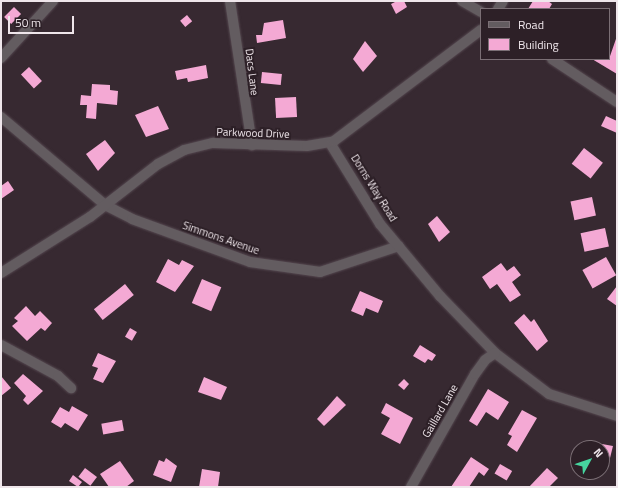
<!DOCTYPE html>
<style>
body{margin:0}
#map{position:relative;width:618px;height:488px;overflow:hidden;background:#372931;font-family:"Titillium Web",sans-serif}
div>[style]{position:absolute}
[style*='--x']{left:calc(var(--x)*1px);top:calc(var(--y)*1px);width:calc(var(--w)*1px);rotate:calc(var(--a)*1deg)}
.building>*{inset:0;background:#f4a9d4;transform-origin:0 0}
.roads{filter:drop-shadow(0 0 1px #54474f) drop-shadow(0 0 1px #54474f)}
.minor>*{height:10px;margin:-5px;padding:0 5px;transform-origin:5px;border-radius:5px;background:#635c60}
span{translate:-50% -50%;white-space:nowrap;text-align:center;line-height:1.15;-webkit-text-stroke:4px #2d2027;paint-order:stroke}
.street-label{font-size:11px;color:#efe6eb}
.frame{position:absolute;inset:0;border:2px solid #efe6eb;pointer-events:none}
.legend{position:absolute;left:480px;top:8px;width:130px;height:52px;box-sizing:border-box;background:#2d2027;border:1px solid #7b6f75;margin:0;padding:5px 7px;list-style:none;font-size:12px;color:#efe6eb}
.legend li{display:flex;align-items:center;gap:8px;height:20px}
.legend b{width:20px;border:1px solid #7b6f75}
.north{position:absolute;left:570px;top:440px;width:40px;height:40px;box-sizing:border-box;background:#2d2027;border:1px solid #7b6f75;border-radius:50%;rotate:50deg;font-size:11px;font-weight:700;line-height:16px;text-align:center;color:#efe6eb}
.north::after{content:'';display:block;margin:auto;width:14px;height:18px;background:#46d49e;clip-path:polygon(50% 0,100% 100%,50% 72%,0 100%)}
.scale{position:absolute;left:8px;top:16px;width:66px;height:18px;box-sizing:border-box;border:2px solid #efe6eb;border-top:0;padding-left:5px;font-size:12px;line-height:14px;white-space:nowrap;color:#efe6eb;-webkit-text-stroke:3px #2d2027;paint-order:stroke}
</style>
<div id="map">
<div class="building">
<i style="clip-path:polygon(397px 1px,404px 1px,407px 7px,396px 14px,391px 4px)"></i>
<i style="clip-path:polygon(533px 1px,548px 1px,552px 4px,549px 9px,528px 9px)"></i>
<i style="left:14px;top:7px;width:10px;height:14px;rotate:45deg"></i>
<i style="left:187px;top:15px;width:8px;height:9px;rotate:50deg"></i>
<i style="clip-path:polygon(283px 20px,286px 38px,257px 43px,256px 35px,262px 35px,264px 23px)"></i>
<i style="clip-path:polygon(617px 36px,617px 74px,592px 59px,609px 59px)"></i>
<i style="clip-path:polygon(365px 41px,377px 56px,363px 72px,353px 59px)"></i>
<i style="clip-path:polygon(206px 65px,208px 78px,188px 82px,187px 78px,177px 80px,175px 71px)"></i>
<i style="left:29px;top:67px;width:19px;height:11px;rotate:47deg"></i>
<i style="left:262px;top:72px;width:20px;height:11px;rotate:6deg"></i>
<i style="clip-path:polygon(92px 84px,110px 85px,110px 90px,118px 91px,117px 105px,97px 103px,96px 119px,86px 118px,87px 105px,80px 105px,81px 95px,91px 96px)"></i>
<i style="left:296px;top:97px;width:20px;height:21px;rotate:87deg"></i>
<i style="clip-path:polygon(158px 106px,169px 129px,146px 137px,135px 115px)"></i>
<i style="clip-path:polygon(606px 116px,617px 121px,617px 133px,601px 126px)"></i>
<i style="clip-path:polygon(105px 140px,115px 153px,98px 171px,86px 154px)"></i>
<i style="left:584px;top:148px;width:24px;height:20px;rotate:38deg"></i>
<i style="clip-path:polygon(8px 181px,14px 190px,1px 199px,1px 186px)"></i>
<i style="left:592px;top:197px;width:19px;height:22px;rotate:78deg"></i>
<i style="clip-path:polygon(437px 216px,450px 232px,439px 242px,428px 224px)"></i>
<i style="left:605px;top:228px;width:19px;height:25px;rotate:78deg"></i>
<i style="left:606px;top:257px;width:21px;height:27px;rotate:61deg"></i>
<i style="clip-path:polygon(168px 259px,179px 265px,182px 260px,194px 266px,175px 292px,156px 282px)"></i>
<i style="clip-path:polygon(501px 263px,507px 271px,514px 266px,521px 275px,512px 282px,521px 295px,510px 302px,497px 284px,490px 289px,482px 277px)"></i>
<i style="left:202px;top:279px;width:21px;height:26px;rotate:23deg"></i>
<i style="left:125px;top:284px;width:14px;height:40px;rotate:51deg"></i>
<i style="clip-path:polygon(617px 286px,617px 306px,607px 299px)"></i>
<i style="clip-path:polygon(360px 291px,383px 301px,378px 313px,366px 308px,363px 316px,351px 311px)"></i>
<i style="clip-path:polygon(26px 306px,35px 316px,40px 311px,52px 323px,45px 331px,41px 328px,27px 341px,12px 326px,18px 321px,14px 318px)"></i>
<i style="clip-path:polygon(524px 314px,531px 322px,534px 319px,548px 341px,537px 351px,514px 323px)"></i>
<i style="left:130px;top:328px;width:8px;height:10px;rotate:30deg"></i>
<i style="clip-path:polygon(420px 345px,436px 355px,432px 361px,428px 359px,425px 363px,413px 356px)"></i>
<i style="clip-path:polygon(98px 353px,116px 361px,103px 383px,93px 379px,98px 368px,92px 366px)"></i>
<i style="clip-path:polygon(23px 374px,43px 391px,28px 405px,23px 400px,26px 396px,14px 383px)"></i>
<i style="clip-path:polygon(1px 376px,11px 388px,1px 396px)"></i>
<i style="clip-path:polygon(204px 377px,227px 387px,221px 400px,198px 392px)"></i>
<i style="clip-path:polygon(404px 379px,409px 384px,404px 390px,398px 385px)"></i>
<i style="clip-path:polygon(488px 389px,509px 402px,498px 420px,486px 412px,477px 426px,469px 421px)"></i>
<i style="clip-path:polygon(337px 396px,346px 405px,324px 426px,317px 419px)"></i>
<i style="clip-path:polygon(386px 403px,413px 418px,400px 444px,381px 434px,390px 418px,381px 413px)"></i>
<i style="clip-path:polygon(72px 406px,88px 415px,78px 431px,65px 423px,61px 428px,51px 422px,60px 407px,69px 412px)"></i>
<i style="clip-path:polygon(522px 410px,537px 418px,517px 452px,507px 445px,512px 436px,508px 434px)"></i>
<i style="left:122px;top:420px;width:11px;height:21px;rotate:80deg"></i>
<i style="clip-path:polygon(602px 444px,613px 446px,609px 462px,602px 461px)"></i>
<i style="clip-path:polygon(471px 457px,489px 469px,484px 476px,479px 472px,469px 487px,451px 487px)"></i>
<i style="clip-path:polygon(166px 458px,177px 466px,171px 482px,153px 475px,159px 460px,164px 462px)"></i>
<i style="clip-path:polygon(120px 461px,134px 481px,126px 487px,109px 487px,100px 474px)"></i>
<i style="left:500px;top:464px;width:14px;height:11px;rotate:30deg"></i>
<i style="left:85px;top:468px;width:15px;height:11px;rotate:37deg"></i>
<i style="clip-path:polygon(547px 468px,558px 478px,550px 486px,529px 487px)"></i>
<i style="clip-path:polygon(202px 469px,220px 472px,218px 487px,199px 487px)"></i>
<i style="clip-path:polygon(73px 475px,82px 482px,78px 487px,69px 481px)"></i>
</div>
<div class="roads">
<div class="minor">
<i style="--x:230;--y:1;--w:146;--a:81.3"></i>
<i style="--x:462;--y:1;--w:22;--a:30"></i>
<i style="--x:498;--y:9;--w:9;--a:-58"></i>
<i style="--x:1;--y:58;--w:77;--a:-47.6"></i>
<i style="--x:552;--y:59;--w:78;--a:33.5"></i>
<i style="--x:1;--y:117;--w:136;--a:40.2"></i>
<i style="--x:105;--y:205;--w:30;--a:27"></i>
<i style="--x:132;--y:219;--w:126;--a:20"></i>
<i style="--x:250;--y:262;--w:71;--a:8.1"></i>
<i style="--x:320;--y:272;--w:83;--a:-18.2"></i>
<i style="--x:330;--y:143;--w:95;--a:58.3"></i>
<i style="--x:380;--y:224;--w:94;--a:50.2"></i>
<i style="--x:440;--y:296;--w:79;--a:46"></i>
<i style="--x:495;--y:353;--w:68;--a:37.2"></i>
<i style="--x:549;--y:394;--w:71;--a:17.9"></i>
<i style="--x:1;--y:273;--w:105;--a:-32.2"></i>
<i style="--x:90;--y:217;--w:86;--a:-37.9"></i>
<i style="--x:158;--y:164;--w:30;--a:-28"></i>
<i style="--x:184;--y:150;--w:30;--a:-14"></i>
<i style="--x:213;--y:143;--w:94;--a:1.8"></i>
<i style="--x:307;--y:146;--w:27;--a:-10"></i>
<i style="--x:334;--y:141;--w:184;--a:-37.1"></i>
<i style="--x:1;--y:345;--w:65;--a:28.5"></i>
<i style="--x:58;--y:376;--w:18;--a:43"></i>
<i style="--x:411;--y:487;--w:130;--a:-60.5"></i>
<i style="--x:475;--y:374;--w:17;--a:-54"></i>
<i style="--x:485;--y:360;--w:12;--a:-35"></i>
</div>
</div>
<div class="street-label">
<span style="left:252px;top:72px;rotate:83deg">Dacs Lane</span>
<span style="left:253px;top:133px;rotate:2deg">Parkwood Drive</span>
<span style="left:374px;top:188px;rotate:58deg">Dorns Way Road</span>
<span style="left:221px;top:238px;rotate:19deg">Simmons Avenue</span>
<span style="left:440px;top:411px;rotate:-60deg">Gaillard Lane</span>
</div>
<div class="frame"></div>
<ul class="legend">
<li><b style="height:5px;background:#635c60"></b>Road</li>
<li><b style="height:11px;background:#f4a9d4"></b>Building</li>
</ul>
<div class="north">N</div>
<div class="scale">50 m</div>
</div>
